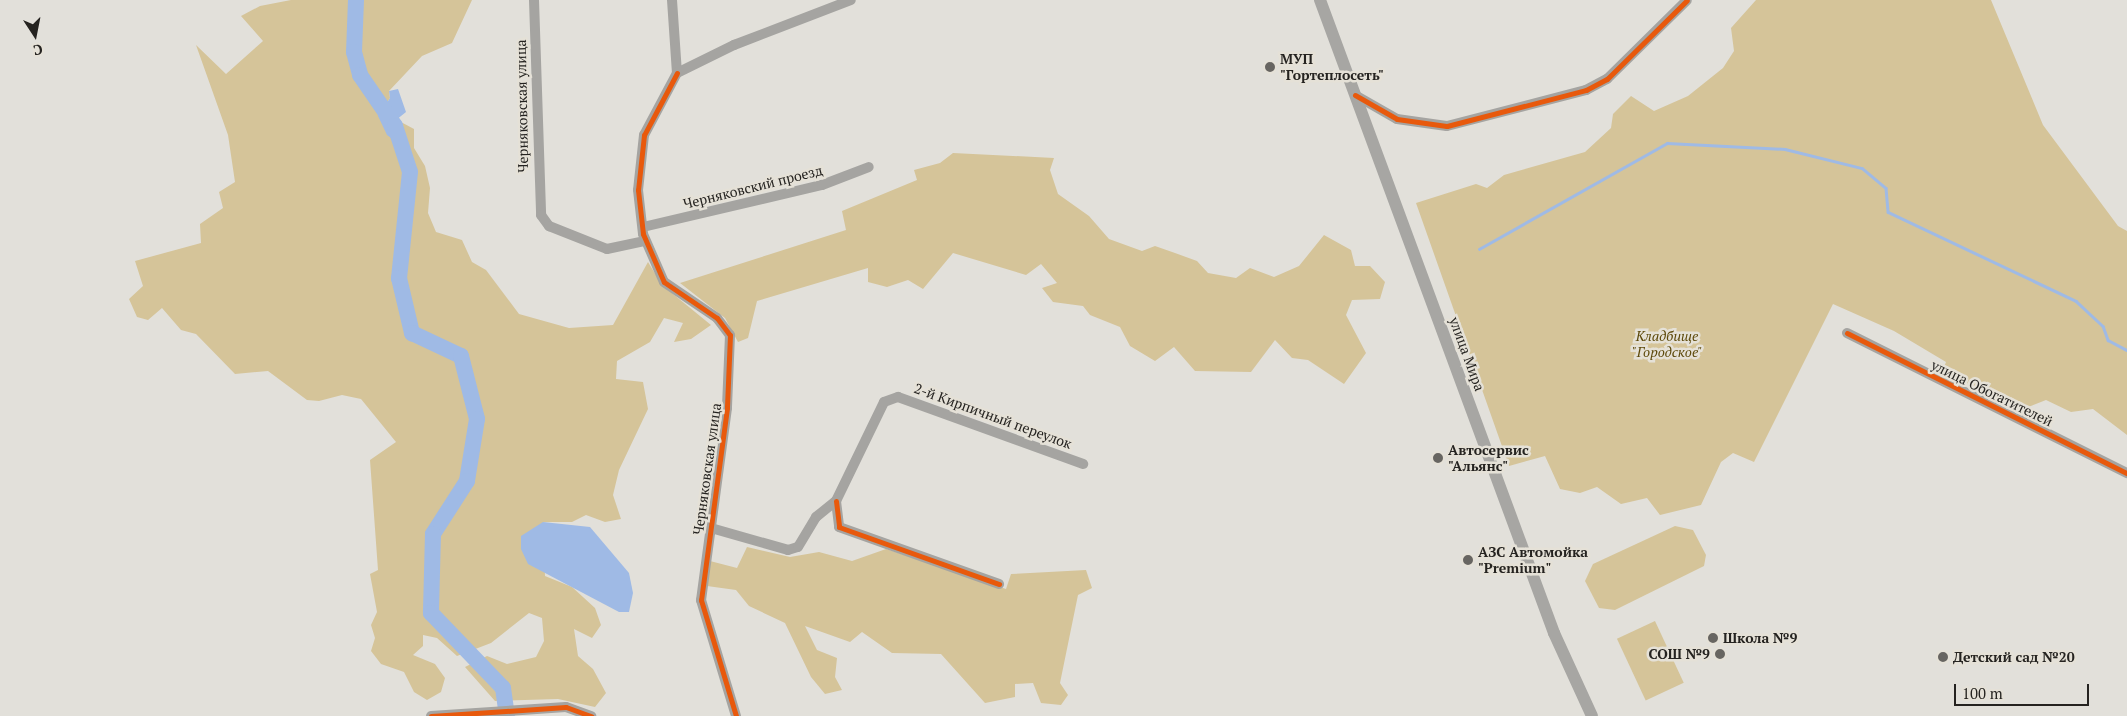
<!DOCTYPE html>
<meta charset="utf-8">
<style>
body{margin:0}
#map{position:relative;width:2127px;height:716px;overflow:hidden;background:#e2e0da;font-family:"PT Serif",serif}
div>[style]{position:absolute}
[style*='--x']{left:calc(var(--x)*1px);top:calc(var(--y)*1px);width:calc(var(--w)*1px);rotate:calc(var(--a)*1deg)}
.green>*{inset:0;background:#d5c499;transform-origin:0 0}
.water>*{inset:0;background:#9fbae5}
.stream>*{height:2.5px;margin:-1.25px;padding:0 1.25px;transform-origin:1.25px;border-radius:1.25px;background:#9fbae5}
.river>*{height:16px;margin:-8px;padding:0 8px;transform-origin:8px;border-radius:8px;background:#9fbae5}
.minor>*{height:10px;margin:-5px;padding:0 5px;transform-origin:5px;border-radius:5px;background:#a5a4a1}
.major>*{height:12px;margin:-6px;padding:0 6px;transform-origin:6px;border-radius:6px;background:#a7a6a3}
.cycleway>*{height:5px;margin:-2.5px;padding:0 2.5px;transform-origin:2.5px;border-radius:2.5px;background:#e8590c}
.dots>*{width:14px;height:14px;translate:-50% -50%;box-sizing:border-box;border:2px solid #e5e1d7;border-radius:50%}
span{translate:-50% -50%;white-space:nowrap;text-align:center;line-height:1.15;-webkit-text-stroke:5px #e5e1d7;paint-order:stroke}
.poi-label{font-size:14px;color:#252320;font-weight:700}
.left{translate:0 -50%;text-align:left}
.right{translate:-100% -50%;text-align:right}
.street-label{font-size:14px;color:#252320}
.park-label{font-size:14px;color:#5d490a;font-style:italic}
.north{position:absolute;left:10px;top:10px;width:50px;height:50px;-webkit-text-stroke:4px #e5e1d7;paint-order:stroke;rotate:169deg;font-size:14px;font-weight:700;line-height:20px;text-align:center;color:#252320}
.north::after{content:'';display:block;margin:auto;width:18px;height:22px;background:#252320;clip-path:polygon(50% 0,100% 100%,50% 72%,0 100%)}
.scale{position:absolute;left:1954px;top:684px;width:135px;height:22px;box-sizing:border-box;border:2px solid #252320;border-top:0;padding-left:6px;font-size:15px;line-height:18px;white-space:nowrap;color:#252320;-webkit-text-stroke:4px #e5e1d7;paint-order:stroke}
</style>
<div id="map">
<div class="green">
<i style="clip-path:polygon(291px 0,472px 0,452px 43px,422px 56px,389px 91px,390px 98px,378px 115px,390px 124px,399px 121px,414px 129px,414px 148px,425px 166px,430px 188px,428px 213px,436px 232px,462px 240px,472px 262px,486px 270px,519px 314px,569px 328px,613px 325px,648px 262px,662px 285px,711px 325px,691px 339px,674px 342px,683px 323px,664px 318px,650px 342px,617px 361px,616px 379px,643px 382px,648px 409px,619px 470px,613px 495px,621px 519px,605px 522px,586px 515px,572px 522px,543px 522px,545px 576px,572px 587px,595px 608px,601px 625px,592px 638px,574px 629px,578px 656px,593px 669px,606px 693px,595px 707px,558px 699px,495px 701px,465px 667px,487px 656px,507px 664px,536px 657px,544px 641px,542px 618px,529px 613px,491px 643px,457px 656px,437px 638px,423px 635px,423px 646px,413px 655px,435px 664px,445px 678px,441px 692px,427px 700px,414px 692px,404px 672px,381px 664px,371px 651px,375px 638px,371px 625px,377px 612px,370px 574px,378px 570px,370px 460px,396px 442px,361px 399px,342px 395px,319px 401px,307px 400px,268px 371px,235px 374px,196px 334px,181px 330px,162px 308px,148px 320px,137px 317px,129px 299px,143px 286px,135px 261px,201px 243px,200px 224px,223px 208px,219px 192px,235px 182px,228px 135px,196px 45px,226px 74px,263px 41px,241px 16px,260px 6px)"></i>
<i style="clip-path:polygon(1756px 0,1991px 0,2043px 125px,2118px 226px,2127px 231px,2127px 435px,2093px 409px,2071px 412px,2046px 400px,2021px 410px,1942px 372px,1946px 362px,1894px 331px,1833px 304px,1754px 462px,1733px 453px,1721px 462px,1701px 505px,1660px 515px,1647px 498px,1621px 504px,1597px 487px,1580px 493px,1560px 489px,1545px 456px,1509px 466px,1416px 203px,1476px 184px,1487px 188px,1504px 175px,1585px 152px,1611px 128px,1613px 114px,1631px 96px,1654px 111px,1688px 96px,1723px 68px,1734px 51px,1731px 28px)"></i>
<i style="clip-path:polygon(953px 153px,1054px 158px,1050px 170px,1058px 194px,1089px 216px,1109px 239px,1142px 251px,1155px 246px,1175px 253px,1197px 261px,1208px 273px,1236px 278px,1250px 268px,1274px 277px,1299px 266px,1324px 235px,1351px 250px,1355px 266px,1370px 266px,1385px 282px,1380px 299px,1352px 300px,1346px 315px,1366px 353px,1344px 384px,1308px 360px,1292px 358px,1275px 340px,1251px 372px,1195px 371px,1174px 347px,1155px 361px,1130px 346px,1120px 327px,1090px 315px,1083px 306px,1053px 302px,1042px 288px,1057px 283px,1041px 264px,1026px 275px,953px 253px,923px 289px,908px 280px,887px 287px,868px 282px,868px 268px,757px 301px,748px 338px,738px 342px,725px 318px,680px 283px,846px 230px,842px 211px,917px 180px,914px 170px,940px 163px)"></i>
<i style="clip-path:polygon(1675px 526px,1693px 530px,1706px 555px,1704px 566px,1615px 610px,1599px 608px,1585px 581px,1593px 564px)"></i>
<i style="clip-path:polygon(747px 547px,790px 557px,819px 552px,852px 561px,886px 549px,1006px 589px,1011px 574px,1086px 570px,1092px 588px,1078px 595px,1060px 683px,1068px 695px,1061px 705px,1041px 703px,1033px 683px,1015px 684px,1015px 697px,985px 703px,941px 654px,892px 653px,862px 632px,850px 642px,805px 626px,817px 650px,837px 658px,835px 677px,842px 690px,825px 694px,811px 677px,785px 623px,749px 606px,736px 590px,707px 586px,710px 561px,737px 568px)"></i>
<i style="left:1655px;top:621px;width:68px;height:42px;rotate:65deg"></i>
</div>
<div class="water">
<i style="clip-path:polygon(398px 89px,406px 112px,391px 124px,401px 138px,398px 143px,387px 135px,378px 116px,390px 98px,389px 91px)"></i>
<i style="clip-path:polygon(543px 522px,590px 527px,629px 573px,633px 593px,629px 612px,619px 612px,528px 564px,521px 549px,521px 536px)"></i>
</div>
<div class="stream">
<i style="--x:1479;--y:249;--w:216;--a:-29.4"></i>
<i style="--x:1667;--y:143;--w:118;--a:2.9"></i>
<i style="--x:1785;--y:149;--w:79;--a:13.9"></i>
<i style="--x:1862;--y:168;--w:31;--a:40"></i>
<i style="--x:1886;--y:188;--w:24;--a:85"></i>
<i style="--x:1888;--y:212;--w:208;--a:25.3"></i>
<i style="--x:2076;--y:301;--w:37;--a:43"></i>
<i style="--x:2103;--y:326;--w:15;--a:70"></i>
<i style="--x:2108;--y:340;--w:21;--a:28"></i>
</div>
<div class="river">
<i style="--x:356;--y:0;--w:52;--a:92.2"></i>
<i style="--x:354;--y:52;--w:24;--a:75"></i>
<i style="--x:360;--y:75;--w:62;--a:55.5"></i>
<i style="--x:395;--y:126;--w:48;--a:71.9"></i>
<i style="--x:410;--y:172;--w:107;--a:95.9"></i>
<i style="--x:399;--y:278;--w:57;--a:76.7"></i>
<i style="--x:412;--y:333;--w:54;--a:25.1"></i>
<i style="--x:461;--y:356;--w:65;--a:75.7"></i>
<i style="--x:477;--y:419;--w:63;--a:99.2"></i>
<i style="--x:467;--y:481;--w:63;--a:122.7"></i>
<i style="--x:433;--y:534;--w:79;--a:91.5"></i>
<i style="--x:431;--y:613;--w:104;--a:46.2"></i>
<i style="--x:503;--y:688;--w:28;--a:82"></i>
</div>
<div class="minor">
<i style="--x:534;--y:0;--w:215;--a:88.1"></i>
<i style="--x:541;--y:215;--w:14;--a:54"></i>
<i style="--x:549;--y:226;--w:62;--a:21.6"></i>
<i style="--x:607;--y:249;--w:39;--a:-12"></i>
<i style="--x:672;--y:0;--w:73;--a:86.1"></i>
<i style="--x:677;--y:73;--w:70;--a:118"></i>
<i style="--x:644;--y:135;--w:55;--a:96.2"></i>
<i style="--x:638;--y:190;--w:44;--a:83.5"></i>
<i style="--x:643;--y:234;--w:52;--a:66.4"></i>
<i style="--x:664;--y:282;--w:64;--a:34.2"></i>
<i style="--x:717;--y:318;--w:21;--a:53"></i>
<i style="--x:730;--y:335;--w:73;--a:92.4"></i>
<i style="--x:727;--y:408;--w:194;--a:97.7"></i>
<i style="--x:701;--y:600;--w:121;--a:73.2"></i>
<i style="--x:677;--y:73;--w:64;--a:-26.2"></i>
<i style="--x:734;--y:45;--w:125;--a:-21"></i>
<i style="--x:1355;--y:95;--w:48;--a:29.7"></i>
<i style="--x:1397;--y:119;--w:50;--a:8"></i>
<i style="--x:1447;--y:126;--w:144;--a:-14.5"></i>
<i style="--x:1586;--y:90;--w:24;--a:-28"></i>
<i style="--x:1607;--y:79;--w:112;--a:-44.6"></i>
<i style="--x:643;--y:227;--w:184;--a:-13.2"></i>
<i style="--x:822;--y:185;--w:50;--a:-21"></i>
<i style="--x:1847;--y:333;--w:313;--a:26.6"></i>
<i style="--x:836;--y:501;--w:26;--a:83"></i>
<i style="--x:839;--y:527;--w:170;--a:19.6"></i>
<i style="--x:711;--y:528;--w:80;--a:15.9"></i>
<i style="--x:788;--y:550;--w:10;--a:-17"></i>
<i style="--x:798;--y:547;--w:35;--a:-59"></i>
<i style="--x:816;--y:517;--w:26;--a:-39"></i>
<i style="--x:836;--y:501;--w:110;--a:-64.1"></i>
<i style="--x:884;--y:402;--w:15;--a:-20"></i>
<i style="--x:898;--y:397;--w:197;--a:19.9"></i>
<i style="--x:431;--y:716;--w:135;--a:-3.8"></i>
<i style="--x:566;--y:707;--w:27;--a:20"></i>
</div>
<div class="major">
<i style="--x:1320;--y:0;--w:675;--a:69.71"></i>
<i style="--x:1554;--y:633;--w:91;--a:65.4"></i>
</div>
<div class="cycleway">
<i style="--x:677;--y:73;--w:70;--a:118"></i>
<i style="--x:644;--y:135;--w:55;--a:96.2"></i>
<i style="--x:638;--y:190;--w:44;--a:83.5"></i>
<i style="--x:643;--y:234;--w:52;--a:66.4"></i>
<i style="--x:664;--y:282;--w:64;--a:34.2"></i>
<i style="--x:717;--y:318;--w:21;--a:53"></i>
<i style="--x:730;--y:335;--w:73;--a:92.4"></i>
<i style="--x:727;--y:408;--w:194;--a:97.7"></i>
<i style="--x:701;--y:600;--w:121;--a:73.2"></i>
<i style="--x:1355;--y:95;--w:48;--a:29.7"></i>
<i style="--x:1397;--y:119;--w:50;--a:8"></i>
<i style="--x:1447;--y:126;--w:144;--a:-14.5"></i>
<i style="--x:1586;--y:90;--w:24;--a:-28"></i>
<i style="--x:1607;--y:79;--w:112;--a:-44.6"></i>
<i style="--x:1847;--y:333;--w:313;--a:26.6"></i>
<i style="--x:836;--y:501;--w:26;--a:83"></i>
<i style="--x:839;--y:527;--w:170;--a:19.6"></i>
<i style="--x:431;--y:716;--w:135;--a:-3.8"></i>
<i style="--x:566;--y:707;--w:27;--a:20"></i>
</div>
<div class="dots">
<i style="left:1270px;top:67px;background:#676561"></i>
<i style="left:1438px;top:458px;background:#676561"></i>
<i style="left:1468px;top:560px;background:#676561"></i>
<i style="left:1713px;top:638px;background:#676561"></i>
<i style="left:1720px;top:654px;background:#676561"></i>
<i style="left:1943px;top:657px;background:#676561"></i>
</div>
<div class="poi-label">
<span class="left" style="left:1280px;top:67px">МУП<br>"Гортеплосеть"</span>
<span class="left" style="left:1448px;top:458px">Автосервис<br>"Альянс"</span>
<span class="left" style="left:1478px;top:560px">АЗС Автомойка<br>"Premium"</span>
<span class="left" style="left:1723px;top:638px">Школа №9</span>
<span class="right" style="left:1710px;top:654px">СОШ №9</span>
<span class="left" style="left:1953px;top:657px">Детский сад №20</span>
</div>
<div class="street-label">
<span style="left:522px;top:106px;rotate:-91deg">Черняковская улица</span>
<span style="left:753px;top:187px;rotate:-14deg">Черняковский проезд</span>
<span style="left:1467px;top:354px;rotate:70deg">улица Мира</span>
<span style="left:1992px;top:393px;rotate:26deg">улица Обогатителей</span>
<span style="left:993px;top:416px;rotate:20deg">2-й Кирпичный переулок</span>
<span style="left:707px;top:469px;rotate:-82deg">Черняковская улица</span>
</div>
<div class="park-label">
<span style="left:1667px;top:344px">Кладбище<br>"Городское"</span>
</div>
<div class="north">С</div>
<div class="scale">100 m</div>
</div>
